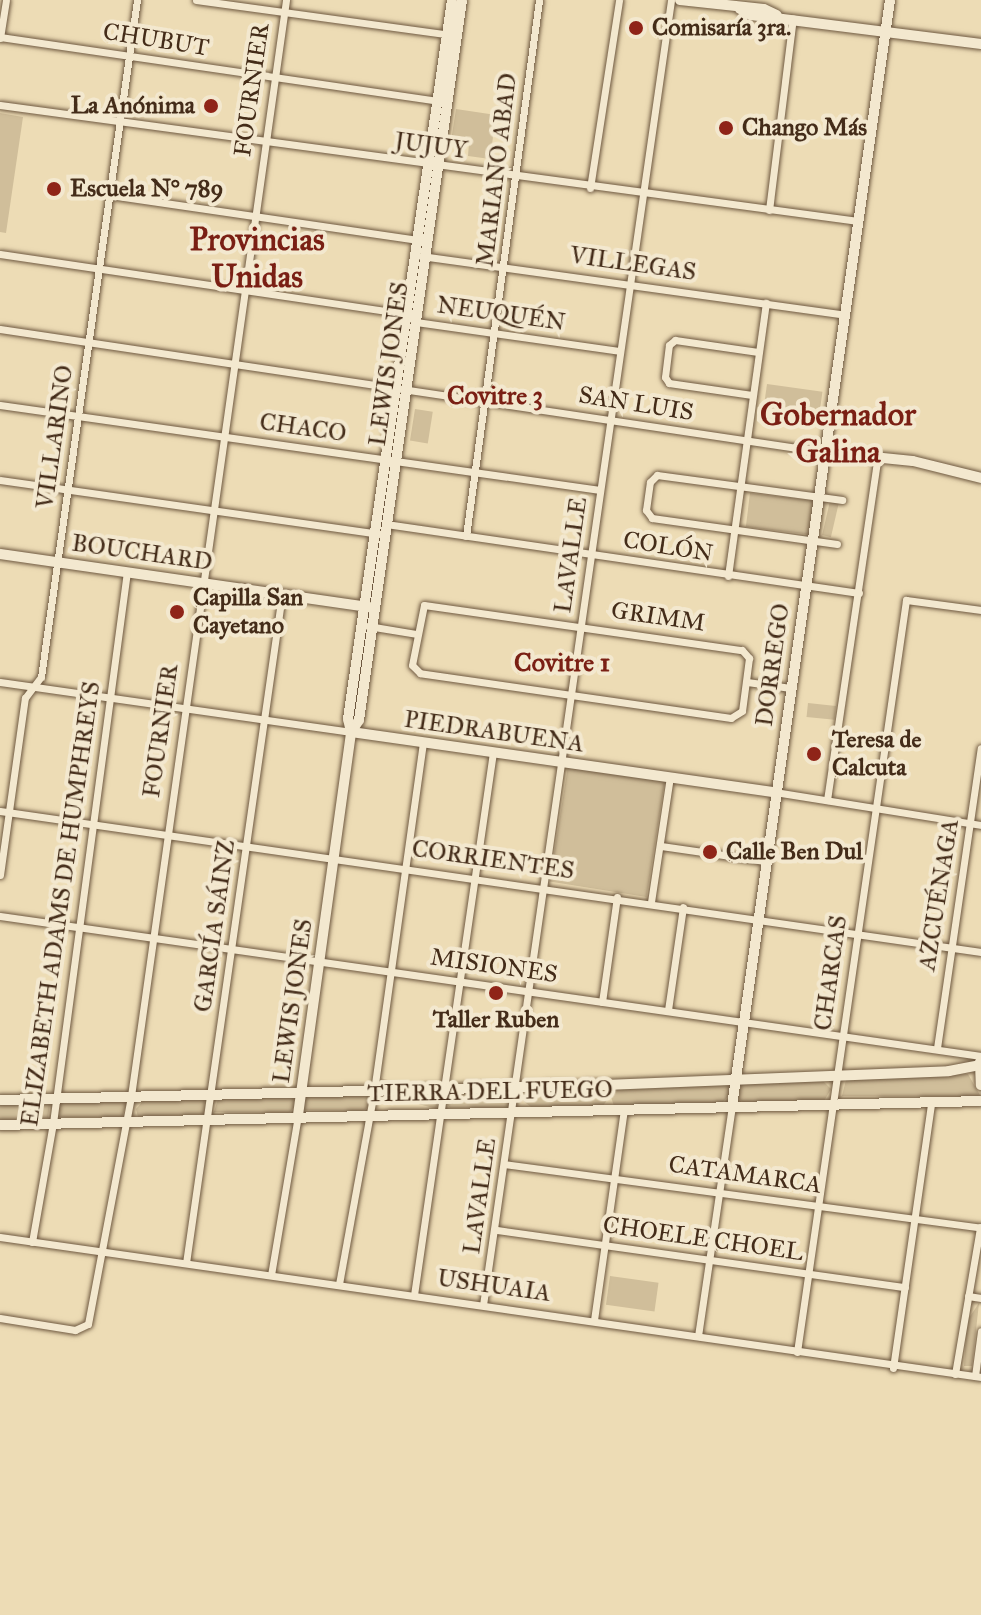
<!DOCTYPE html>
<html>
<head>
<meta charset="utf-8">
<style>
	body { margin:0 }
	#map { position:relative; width:981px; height:1615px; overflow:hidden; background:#eddcb5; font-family:"IM FELL Great Primer",serif }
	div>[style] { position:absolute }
	.green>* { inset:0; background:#d0be9a; transform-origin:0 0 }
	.roads { filter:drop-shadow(0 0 2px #6e5840) drop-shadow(0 0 2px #6e5840) }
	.street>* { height:7px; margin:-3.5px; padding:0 3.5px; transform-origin:3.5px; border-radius:3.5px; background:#f3e8cf }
	.secondary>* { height:10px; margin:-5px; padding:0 5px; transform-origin:5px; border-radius:5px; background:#f3e8cf }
	.dots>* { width:22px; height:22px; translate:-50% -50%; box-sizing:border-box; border:4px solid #f3e8cf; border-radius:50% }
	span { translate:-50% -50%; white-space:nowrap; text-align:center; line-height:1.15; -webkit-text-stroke:8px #f3e8cf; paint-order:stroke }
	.poi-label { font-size:24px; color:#442c19; font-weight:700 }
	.left { translate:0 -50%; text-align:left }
	.right { translate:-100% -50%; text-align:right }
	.street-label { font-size:24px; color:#442c19 }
	.neighbourhood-label { font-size:26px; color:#7a1f14; font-weight:700 }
	.district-label { font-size:32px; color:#7a1f14; font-weight:700 }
</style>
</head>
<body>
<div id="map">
	<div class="green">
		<i style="clip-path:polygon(456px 109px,496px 115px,490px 159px,468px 156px,469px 143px,451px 141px)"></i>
		<i style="clip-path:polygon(0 113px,23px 117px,6px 233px,0 232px)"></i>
		<i style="left:767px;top:384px;width:56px;height:35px;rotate:8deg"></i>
		<i style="left:415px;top:409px;width:18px;height:32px;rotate:9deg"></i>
		<i style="left:750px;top:493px;width:64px;height:34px;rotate:7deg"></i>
		<i style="left:830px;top:501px;width:9px;height:35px;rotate:13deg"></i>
		<i style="left:808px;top:703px;width:28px;height:14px;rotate:6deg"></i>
		<i style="left:568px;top:766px;width:98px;height:117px;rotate:9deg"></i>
		<i style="clip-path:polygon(968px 1074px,981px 1097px,842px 1096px,846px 1080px)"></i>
		<i style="clip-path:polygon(823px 1081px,831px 1089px,824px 1101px,744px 1103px,737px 1097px,742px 1084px)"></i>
		<i style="clip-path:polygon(727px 1085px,733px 1091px,722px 1103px,614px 1106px,610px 1094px,614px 1088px)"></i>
		<i style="clip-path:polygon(602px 1089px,607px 1100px,603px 1106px,531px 1107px,522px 1100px,524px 1092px)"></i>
		<i style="clip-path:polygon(511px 1091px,511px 1106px,506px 1108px,450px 1108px,446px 1103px,451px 1092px)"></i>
		<i style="left:440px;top:1093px;width:16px;height:61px;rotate:104deg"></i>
		<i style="clip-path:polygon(370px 1095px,371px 1104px,363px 1111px,304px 1110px,305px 1097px)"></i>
		<i style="clip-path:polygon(293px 1097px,295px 1106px,289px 1113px,214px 1112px,218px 1099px)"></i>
		<i style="clip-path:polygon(128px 1100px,122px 1117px,57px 1117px,60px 1102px)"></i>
		<i style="clip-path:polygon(144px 1100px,204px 1099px,206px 1114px,138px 1117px,136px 1109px)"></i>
		<i style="clip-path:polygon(50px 1103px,48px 1118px,0 1121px,0 1104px)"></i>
		<i style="left:610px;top:1276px;width:49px;height:29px;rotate:8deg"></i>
		<i style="clip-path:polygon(979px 1303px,972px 1366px,964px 1366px,967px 1321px)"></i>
	</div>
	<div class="roads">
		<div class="street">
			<i style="left:196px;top:0;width:257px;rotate:7.8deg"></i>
			<i style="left:0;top:37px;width:446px;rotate:8.3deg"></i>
			<i style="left:0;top:38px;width:38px;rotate:-81deg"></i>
			<i style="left:0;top:105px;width:866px;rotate:7.7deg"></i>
			<i style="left:590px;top:188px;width:190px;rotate:-81.2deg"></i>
			<i style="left:110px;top:195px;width:313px;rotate:8.3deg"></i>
			<i style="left:769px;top:210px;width:193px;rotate:-82.9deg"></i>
			<i style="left:0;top:254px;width:410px;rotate:8.4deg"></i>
			<i style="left:406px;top:314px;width:13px;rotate:39deg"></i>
			<i style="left:416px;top:322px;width:205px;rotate:8.1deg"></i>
			<i style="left:421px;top:256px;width:428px;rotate:7.9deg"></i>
			<i style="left:0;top:329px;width:833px;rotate:8.49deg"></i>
			<i style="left:752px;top:395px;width:84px;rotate:-171.8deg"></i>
			<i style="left:669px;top:383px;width:7px;rotate:-124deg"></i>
			<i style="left:665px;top:377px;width:32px;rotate:-83deg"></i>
			<i style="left:669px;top:345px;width:8px;rotate:-40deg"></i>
			<i style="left:675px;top:340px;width:84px;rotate:8.2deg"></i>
			<i style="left:0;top:405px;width:606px;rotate:8.06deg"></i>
			<i style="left:0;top:480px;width:389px;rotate:8.1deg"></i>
			<i style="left:386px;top:524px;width:478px;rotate:8.3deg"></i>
			<i style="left:466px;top:536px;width:541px;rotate:-82.24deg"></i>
			<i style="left:837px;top:544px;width:187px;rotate:-172deg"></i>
			<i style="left:652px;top:518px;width:10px;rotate:-127deg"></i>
			<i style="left:646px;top:510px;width:28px;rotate:-82deg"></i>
			<i style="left:650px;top:482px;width:10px;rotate:-45deg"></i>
			<i style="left:657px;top:475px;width:187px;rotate:7.7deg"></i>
			<i style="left:728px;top:576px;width:276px;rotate:-82.1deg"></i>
			<i style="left:424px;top:605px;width:321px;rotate:8.1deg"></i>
			<i style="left:742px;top:650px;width:11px;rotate:49deg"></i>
			<i style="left:749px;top:658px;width:53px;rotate:97.5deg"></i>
			<i style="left:742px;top:711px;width:13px;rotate:148deg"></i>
			<i style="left:731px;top:718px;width:314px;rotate:-171.8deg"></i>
			<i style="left:420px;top:673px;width:11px;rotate:-135deg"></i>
			<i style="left:412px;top:665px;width:61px;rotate:-78.7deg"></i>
			<i style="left:368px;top:626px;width:50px;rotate:9.3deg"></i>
			<i style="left:0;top:682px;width:355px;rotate:8.1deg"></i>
			<i style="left:747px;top:682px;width:44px;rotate:7.8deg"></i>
			<i style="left:775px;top:792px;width:209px;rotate:9.1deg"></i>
			<i style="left:827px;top:800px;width:344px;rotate:-81.6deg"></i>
			<i style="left:0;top:811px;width:991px;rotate:8.18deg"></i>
			<i style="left:661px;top:846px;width:105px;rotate:8.2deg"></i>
			<i style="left:0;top:875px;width:179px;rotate:-82deg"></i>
			<i style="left:25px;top:698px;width:26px;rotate:-53deg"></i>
			<i style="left:41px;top:677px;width:684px;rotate:-81.93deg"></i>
			<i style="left:651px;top:902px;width:126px;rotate:-81.4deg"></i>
			<i style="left:0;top:916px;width:991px;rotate:8.12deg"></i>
			<i style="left:602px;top:1002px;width:106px;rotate:-81.9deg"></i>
			<i style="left:668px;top:1010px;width:104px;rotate:-81.7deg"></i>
			<i style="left:937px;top:1048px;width:303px;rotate:-81.7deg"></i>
			<i style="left:504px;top:1164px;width:481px;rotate:7.6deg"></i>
			<i style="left:497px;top:1230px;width:412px;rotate:8deg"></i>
			<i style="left:0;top:1237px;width:991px;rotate:8.12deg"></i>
			<i style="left:32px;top:1242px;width:121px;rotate:-80deg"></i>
			<i style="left:53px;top:1123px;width:557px;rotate:-82.36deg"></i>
			<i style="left:186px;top:1263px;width:676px;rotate:-81.83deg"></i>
			<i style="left:271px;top:1275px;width:162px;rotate:-80.4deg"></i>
			<i style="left:339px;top:1284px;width:196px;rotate:-79.7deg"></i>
			<i style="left:374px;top:1091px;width:353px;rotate:-82deg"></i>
			<i style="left:414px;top:1295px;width:549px;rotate:-81.72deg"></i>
			<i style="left:968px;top:1296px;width:13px;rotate:9deg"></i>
			<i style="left:483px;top:1305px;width:1318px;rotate:-81.8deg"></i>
			<i style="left:0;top:1318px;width:76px;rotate:9.1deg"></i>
			<i style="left:75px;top:1330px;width:14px;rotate:-25deg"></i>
			<i style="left:88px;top:1324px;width:232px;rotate:-79.3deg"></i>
			<i style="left:131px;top:1096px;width:1107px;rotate:-81.95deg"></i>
			<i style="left:594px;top:1320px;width:213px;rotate:-81.9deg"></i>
			<i style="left:698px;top:1336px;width:232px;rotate:-81.6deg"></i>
			<i style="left:797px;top:1352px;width:760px;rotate:-81.75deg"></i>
			<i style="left:906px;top:600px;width:76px;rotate:7.6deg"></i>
			<i style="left:893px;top:1368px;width:268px;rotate:-81.8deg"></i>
			<i style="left:955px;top:1374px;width:149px;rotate:-80.3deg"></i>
			<i style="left:975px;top:1376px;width:45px;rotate:-82.4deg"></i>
		</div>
		<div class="secondary">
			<i style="left:680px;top:0;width:84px;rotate:6.1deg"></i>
			<i style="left:764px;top:9px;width:14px;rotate:25deg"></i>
			<i style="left:740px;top:9px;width:13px;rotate:29deg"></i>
			<i style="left:751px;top:15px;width:232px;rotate:7.2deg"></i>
			<i style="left:824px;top:452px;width:89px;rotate:5.8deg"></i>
			<i style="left:913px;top:461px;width:70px;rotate:14deg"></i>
			<i style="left:0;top:554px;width:374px;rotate:8.2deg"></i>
			<i style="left:351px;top:732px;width:14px;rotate:-56deg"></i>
			<i style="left:359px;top:720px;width:727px;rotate:-81.86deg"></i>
			<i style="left:351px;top:732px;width:428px;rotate:8.1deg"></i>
			<i style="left:980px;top:1062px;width:23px;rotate:88deg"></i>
			<i style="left:0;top:1100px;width:605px;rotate:-1.42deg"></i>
			<i style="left:605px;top:1085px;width:344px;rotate:-2.3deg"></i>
			<i style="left:949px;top:1071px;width:31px;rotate:-11deg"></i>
			<i style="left:732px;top:1106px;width:1117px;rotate:-81.87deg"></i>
			<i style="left:298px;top:1115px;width:387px;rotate:-82.1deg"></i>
			<i style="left:351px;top:732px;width:13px;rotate:-103deg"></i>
			<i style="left:348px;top:719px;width:726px;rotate:-81.77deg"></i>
			<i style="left:0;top:1125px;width:981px;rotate:-1.4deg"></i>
		</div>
	</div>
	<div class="dots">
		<i style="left:636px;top:28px;background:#8f2418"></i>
		<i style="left:211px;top:106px;background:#8f2418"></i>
		<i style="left:726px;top:128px;background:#8f2418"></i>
		<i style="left:54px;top:189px;background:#8f2418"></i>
		<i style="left:177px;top:612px;background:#8f2418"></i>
		<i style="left:814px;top:754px;background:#8f2418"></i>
		<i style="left:710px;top:852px;background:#8f2418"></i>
		<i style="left:496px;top:993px;background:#8f2418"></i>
	</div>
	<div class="poi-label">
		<span class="left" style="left:652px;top:28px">Comisaría 3ra.</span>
		<span class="right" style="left:195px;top:106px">La Anónima</span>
		<span class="left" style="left:742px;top:128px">Chango Más</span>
		<span class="left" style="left:70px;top:189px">Escuela N° 789</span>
		<span class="left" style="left:193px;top:612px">Capilla San<br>Cayetano</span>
		<span class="left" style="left:832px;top:754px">Teresa de<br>Calcuta</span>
		<span class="left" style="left:726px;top:852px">Calle Ben Dul</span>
		<span style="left:496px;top:1020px">Taller Ruben</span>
	</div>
	<div class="street-label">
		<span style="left:156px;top:40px;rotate:9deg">CHUBUT</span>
		<span style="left:252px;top:90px;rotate:-82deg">FOURNIER</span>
		<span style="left:431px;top:146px;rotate:8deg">JUJUY</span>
		<span style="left:497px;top:170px;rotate:-83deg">MARIANO ABAD</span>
		<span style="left:633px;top:264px;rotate:8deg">VILLEGAS</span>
		<span style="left:501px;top:314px;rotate:8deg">NEUQUÉN</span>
		<span style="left:389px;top:364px;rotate:-82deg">LEWIS JONES</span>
		<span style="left:636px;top:404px;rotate:9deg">SAN LUIS</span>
		<span style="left:303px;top:428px;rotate:8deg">CHACO</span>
		<span style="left:55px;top:437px;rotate:-82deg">VILLARINO</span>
		<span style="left:668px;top:547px;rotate:9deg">COLÓN</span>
		<span style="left:142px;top:553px;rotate:8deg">BOUCHARD</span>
		<span style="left:571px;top:555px;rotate:-82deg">LAVALLE</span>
		<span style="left:658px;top:617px;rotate:8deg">GRIMM</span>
		<span style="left:773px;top:665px;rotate:-82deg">DORREGO</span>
		<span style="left:161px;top:731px;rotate:-82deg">FOURNIER</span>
		<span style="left:494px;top:732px;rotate:8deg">PIEDRABUENA</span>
		<span style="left:493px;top:860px;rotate:8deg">CORRIENTES</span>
		<span style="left:939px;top:895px;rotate:-81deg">AZCUÉNAGA</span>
		<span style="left:61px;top:904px;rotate:-82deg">ELIZABETH ADAMS DE HUMPHREYS</span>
		<span style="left:215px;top:926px;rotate:-82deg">GARCÍA SÁINZ</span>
		<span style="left:494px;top:966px;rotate:8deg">MISIONES</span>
		<span style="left:831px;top:973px;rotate:-82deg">CHARCAS</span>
		<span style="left:293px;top:1001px;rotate:-82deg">LEWIS JONES</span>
		<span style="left:490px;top:1092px;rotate:-1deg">TIERRA DEL FUEGO</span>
		<span style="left:745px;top:1175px;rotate:8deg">CATAMARCA</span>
		<span style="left:480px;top:1196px;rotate:-82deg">LAVALLE</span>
		<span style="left:703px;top:1239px;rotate:8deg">CHOELE CHOEL</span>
		<span style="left:494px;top:1286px;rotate:8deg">USHUAIA</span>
	</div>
	<div class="neighbourhood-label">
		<span style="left:495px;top:396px">Covitre 3</span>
		<span style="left:562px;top:663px">Covitre 1</span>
	</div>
	<div class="district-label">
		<span style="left:257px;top:259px">Provincias<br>Unidas</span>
		<span style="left:838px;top:434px">Gobernador<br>Galina</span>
	</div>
</div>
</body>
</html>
